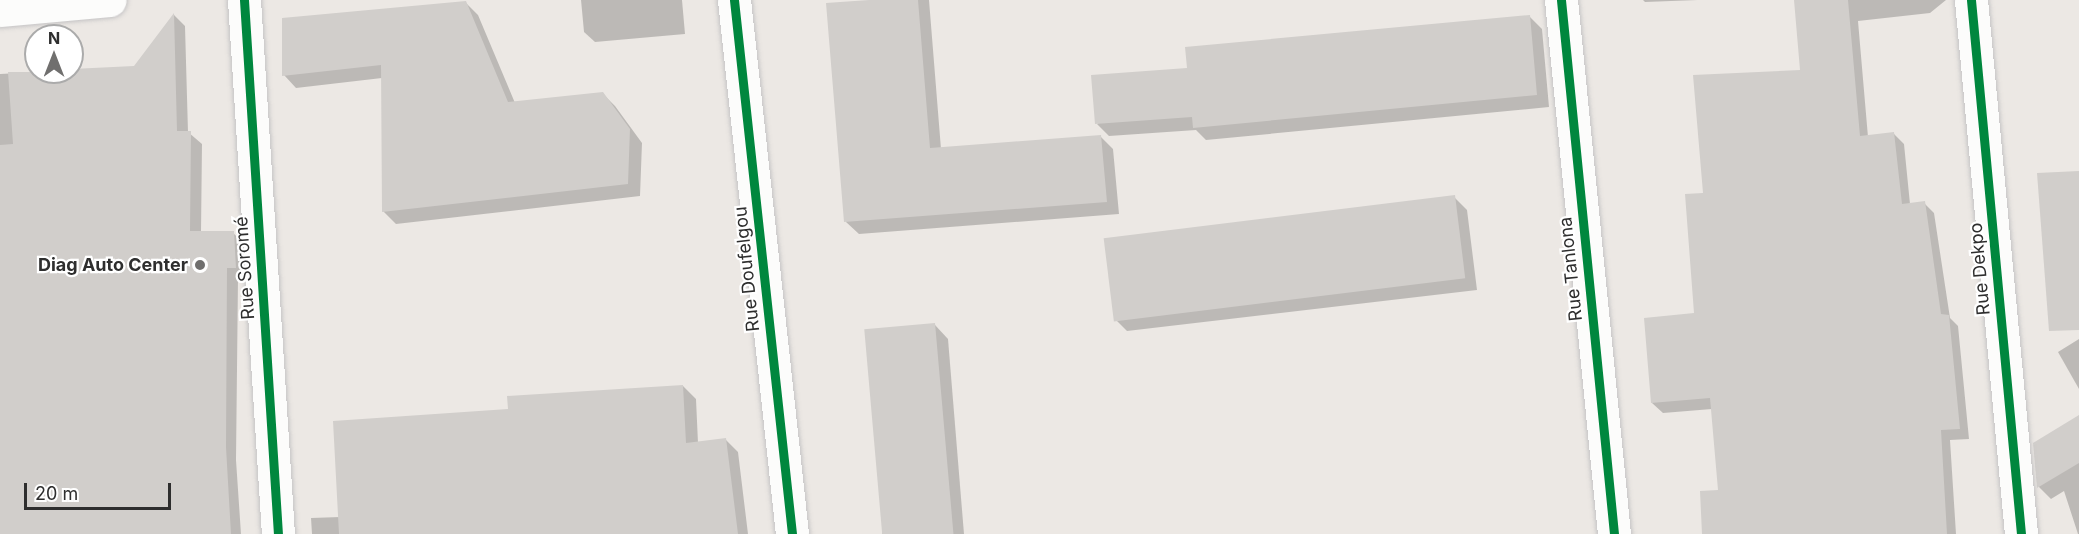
<!DOCTYPE html>
<html>
<head>
<meta charset="utf-8">
<style>
	body { margin:0 }
	#map { position:relative; width:2079px; height:534px; overflow:hidden; background:#ece8e4; font-family:Inter,sans-serif }
	div>[style] { position:absolute }
	.shadow>* { inset:0; background:#0003 }
	.building>* { inset:0; background:#d1cecb; transform-origin:0 0 }
	.roads { filter:drop-shadow(0 0 2px #c5c4c5) drop-shadow(0 0 2px #c5c4c5) }
	.minor>* { height:33px; margin:-16.5px; padding:0 16.5px; transform-origin:16.5px; border-radius:16.5px; background:#fcfcfb }
	.cycleway>* { height:9px; margin:-4.5px; padding:0 4.5px; transform-origin:4.5px; border-radius:4.5px; background:#00873e }
	.dots>* { width:16px; height:16px; translate:-50% -50%; box-sizing:border-box; border:3px solid #fff; border-radius:50% }
	span { translate:-50% -50%; white-space:nowrap; text-align:center; line-height:1.15; -webkit-text-stroke:4.5px #fff; paint-order:stroke }
	.poi-label { font-size:18px; color:#2e2e2e; font-weight:700 }
	.right { translate:-100% -50%; text-align:right }
	.street-label { font-size:18px; color:#2e2e2e }
	.north { position:absolute; left:24px; top:24px; width:60px; height:60px; box-sizing:border-box; background:#fff; border:2px solid #ababab; border-radius:50%; rotate:0deg; font-size:16px; font-weight:700; line-height:24px; text-align:center; color:#2e2e2e }
	.north::after { content:''; display:block; margin:auto; width:21px; height:27px; background:#706f6e; clip-path:polygon(50% 0,100% 100%,50% 72%,0 100%) }
	.scale { position:absolute; left:24px; top:483px; width:147px; height:27px; box-sizing:border-box; border:3px solid #2e2e2e; border-top:0; padding-left:8px; font-size:18px; line-height:21px; white-space:nowrap; color:#2e2e2e; -webkit-text-stroke:4px #fff; paint-order:stroke }
</style>
</head>
<body>
<div id="map">
	<div class="shadow">
		<i style="clip-path:polygon(581px 0,682px 0,685px 34px,595px 42px,584px 32px)"></i>
		<i style="clip-path:polygon(872px 0,929px 0,941px 149px,1100px 136px,1113px 149px,1119px 214px,859px 234px,846px 222px)"></i>
		<i style="clip-path:polygon(1643px 0,1698px 0,1645px 2px)"></i>
		<i style="clip-path:polygon(1795px 0,1946px 0,1930px 13px,1858px 21px,1868px 137px,1894px 134px,1904px 144px,1910px 204px,1924px 203px,1934px 213px,1950px 318px,1958px 326px,1969px 439px,1950px 440px,1956px 534px,1704px 534px,1719px 491px,1712px 409px,1663px 413px,1652px 403px,1695px 315px,1705px 195px,1801px 71px)"></i>
		<i style="clip-path:polygon(466px 3px,478px 15px,515px 103px,602px 93px,615px 106px,642px 143px,640px 196px,396px 224px,383px 211px,382px 78px,296px 88px,284px 75px)"></i>
		<i style="clip-path:polygon(174px 15px,185px 26px,188px 132px,202px 144px,201px 233px,233px 233px,245px 244px,246px 279px,238px 279px,236px 460px,241px 534px,0 534px,0 74px,135px 67px)"></i>
		<i style="clip-path:polygon(1529px 16px,1542px 29px,1549px 107px,1206px 140px,1196px 130px,1109px 136px,1097px 124px,1189px 70px)"></i>
		<i style="clip-path:polygon(1454px 197px,1467px 210px,1477px 290px,1127px 331px,1115px 319px)"></i>
		<i style="clip-path:polygon(935px 325px,948px 339px,964px 534px,882px 534px)"></i>
		<i style="clip-path:polygon(2079px 339px,2079px 389px,2058px 352px)"></i>
		<i style="clip-path:polygon(683px 386px,696px 399px,698px 443px,725px 439px,738px 452px,748px 534px,312px 534px,311px 518px,340px 517px,509px 411px)"></i>
		<i style="clip-path:polygon(2079px 417px,2079px 534px,2078px 534px,2064px 491px,2051px 499px,2039px 487px,2034px 444px)"></i>
	</div>
	<div class="building">
		<i style="clip-path:polygon(869px 0,918px 0,930px 148px,1101px 135px,1107px 202px,844px 222px,826px 3px)"></i>
		<i style="clip-path:polygon(1794px 0,1848px 0,1860px 136px,1894px 132px,1902px 204px,1925px 201px,1941px 314px,1949px 315px,1960px 429px,1941px 430px,1947px 534px,1702px 534px,1700px 491px,1718px 490px,1710px 398px,1651px 403px,1644px 318px,1694px 313px,1685px 194px,1703px 193px,1693px 75px,1800px 70px)"></i>
		<i style="clip-path:polygon(466px 1px,508px 102px,603px 92px,630px 129px,628px 184px,382px 212px,381px 65px,282px 76px,282px 18px)"></i>
		<i style="clip-path:polygon(174px 13px,177px 131px,191px 131px,190px 231px,234px 231px,236px 268px,227px 268px,226px 447px,231px 534px,0 534px,0 145px,13px 144px,8px 72px,72px 72px,72px 69px,134px 66px)"></i>
		<i style="clip-path:polygon(1530px 15px,1537px 95px,1193px 128px,1192px 117px,1095px 124px,1091px 75px,1187px 68px,1185px 47px)"></i>
		<i style="clip-path:polygon(2079px 171px,2079px 330px,2049px 331px,2037px 173px)"></i>
		<i style="left:1455px;top:195px;width:84px;height:354px;rotate:83deg"></i>
		<i style="left:935px;top:323px;width:212px;height:71px;rotate:85deg"></i>
		<i style="clip-path:polygon(683px 385px,686px 443px,726px 438px,738px 534px,339px 534px,333px 421px,508px 409px,507px 396px)"></i>
		<i style="clip-path:polygon(2079px 415px,2079px 463px,2037px 488px,2033px 443px)"></i>
	</div>
	<div class="roads">
		<div class="minor">
			<i style="left:244px;top:0;width:535px;rotate:86.36deg"></i>
			<i style="left:734px;top:0;width:537px;rotate:83.8deg"></i>
			<i style="left:1561px;top:0;width:537px;rotate:84.33deg"></i>
			<i style="left:1971px;top:0;width:536px;rotate:84.65deg"></i>
			<i style="left:0;top:10px;width:110px;rotate:-5.2deg"></i>
		</div>
	</div>
	<div class="cycleway">
		<i style="left:244px;top:0;width:535px;rotate:86.36deg"></i>
		<i style="left:734px;top:0;width:537px;rotate:83.8deg"></i>
		<i style="left:1561px;top:0;width:537px;rotate:84.33deg"></i>
		<i style="left:1971px;top:0;width:536px;rotate:84.65deg"></i>
	</div>
	<div class="dots">
		<i style="left:200px;top:265px;background:#706f6e"></i>
	</div>
	<div class="poi-label">
		<span class="right" style="left:188px;top:265px">Diag Auto Center</span>
	</div>
	<div class="street-label">
		<span style="left:245px;top:268px;rotate:-94deg">Rue Soromé</span>
		<span style="left:747px;top:269px;rotate:-96deg">Rue Doufelgou</span>
		<span style="left:1571px;top:269px;rotate:-96deg">Rue Tanlona</span>
		<span style="left:1980px;top:269px;rotate:-95deg">Rue Dekpo</span>
	</div>
	<div class="north">N</div>
	<div class="scale">20 m</div>
</div>
</body>
</html>
